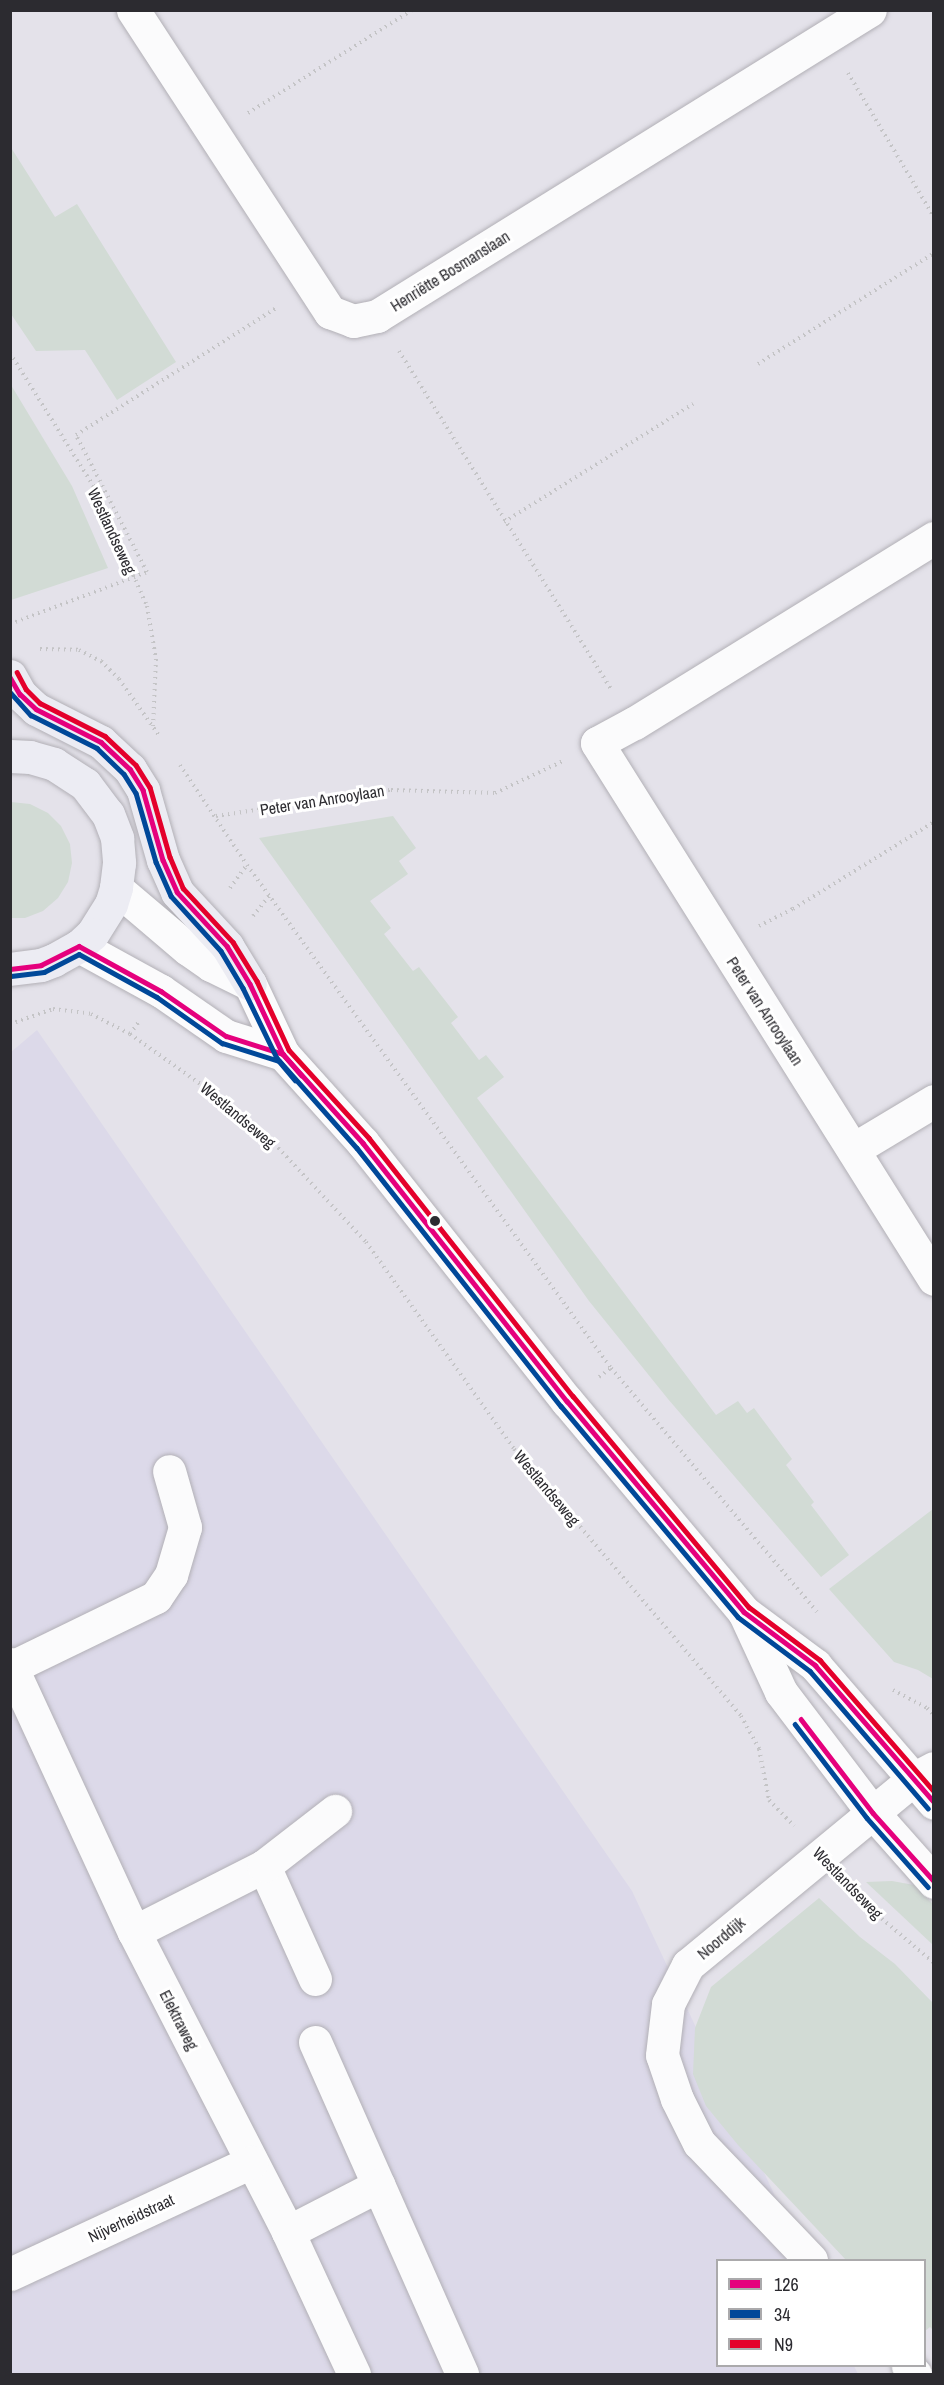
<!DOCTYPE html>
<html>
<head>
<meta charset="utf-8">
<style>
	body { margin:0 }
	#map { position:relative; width:944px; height:2385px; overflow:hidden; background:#e4e2ea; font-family:"Archivo Narrow",sans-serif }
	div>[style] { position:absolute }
	.built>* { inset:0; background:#dcd9e9 }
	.green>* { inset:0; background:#d2dbd5 }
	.path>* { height:4px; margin-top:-2px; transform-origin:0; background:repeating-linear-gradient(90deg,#c4c4c6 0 1.5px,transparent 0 6px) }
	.roads { filter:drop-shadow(0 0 2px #b2b0b6) drop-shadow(0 0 2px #b2b0b6) }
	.minor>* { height:33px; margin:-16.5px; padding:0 16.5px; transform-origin:16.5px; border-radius:16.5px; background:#fbfbfc }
	.major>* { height:33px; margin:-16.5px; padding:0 16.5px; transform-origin:16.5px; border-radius:16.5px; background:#ececf3 }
	.bus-1>* { height:4.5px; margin:-2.25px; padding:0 2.25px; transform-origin:2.25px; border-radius:2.25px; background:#e5007d }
	.bus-2>* { height:4.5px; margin:-2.25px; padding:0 2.25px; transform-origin:2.25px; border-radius:2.25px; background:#004899 }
	.bus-3>* { height:4.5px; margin:-2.25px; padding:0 2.25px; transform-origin:2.25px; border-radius:2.25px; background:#e4002b }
	.dots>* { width:16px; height:16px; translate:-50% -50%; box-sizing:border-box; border:3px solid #fff; border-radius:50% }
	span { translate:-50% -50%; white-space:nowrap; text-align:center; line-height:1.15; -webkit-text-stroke:6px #fff; paint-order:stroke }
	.street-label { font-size:16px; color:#2c2b30 }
	.frame { position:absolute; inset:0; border:12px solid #2c2b30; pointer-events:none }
	.legend { position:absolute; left:716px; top:2259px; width:210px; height:108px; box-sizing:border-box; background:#fff; border:2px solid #abaaac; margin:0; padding:8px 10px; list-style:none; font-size:18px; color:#2c2b30 }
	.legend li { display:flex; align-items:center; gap:12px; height:30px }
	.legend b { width:30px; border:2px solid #abaaac }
</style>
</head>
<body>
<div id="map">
	<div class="built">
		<i style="clip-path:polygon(37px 1030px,632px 1891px,805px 2260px,718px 2260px,718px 2366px,854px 2366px,858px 2374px,11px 2374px,10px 1053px)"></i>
	</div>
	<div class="green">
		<i style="clip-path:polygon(10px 146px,55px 217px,77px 204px,176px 362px,117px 400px,85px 350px,36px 351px,11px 314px)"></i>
		<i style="clip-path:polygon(11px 385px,72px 486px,108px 568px,11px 600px)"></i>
		<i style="clip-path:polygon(11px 802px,30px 804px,48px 813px,61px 826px,70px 844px,72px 863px,68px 882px,58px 898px,43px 911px,25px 918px,11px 918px)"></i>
		<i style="clip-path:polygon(393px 816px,416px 848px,399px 861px,408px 874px,370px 901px,391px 928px,384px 934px,413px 971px,419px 967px,458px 1017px,451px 1023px,479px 1060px,486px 1055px,504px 1077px,477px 1098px,716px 1415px,738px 1401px,747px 1413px,754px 1408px,792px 1459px,786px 1465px,814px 1502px,811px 1505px,849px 1555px,821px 1577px,668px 1399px,589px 1301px,259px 838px)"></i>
		<i style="clip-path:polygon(933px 1509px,933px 1679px,918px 1670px,894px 1662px,829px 1589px)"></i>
		<i style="clip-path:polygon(892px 1881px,914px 1885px,933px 1904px,933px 1945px,866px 1882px)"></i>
		<i style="clip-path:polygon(819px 1898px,860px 1937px,895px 1964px,933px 2003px,933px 2330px,930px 2327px,925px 2331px,924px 2260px,846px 2260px,738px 2145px,706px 2106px,693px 2074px,695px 2028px,711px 1987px)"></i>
	</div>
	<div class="path">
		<i style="left:848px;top:73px;width:168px;rotate:59.2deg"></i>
		<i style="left:248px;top:113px;width:194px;rotate:-32.1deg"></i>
		<i style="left:399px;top:351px;width:400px;rotate:57.9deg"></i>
		<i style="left:10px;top:353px;width:158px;rotate:57.9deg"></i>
		<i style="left:94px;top:487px;width:130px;rotate:66deg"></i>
		<i style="left:147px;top:606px;width:54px;rotate:80.4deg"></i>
		<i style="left:156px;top:659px;width:67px;rotate:92.6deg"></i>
		<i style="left:758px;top:364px;width:208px;rotate:-32.2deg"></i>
		<i style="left:504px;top:522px;width:223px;rotate:-32deg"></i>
		<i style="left:10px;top:624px;width:147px;rotate:-20.8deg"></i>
		<i style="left:147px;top:572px;width:154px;rotate:-117.4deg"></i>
		<i style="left:76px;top:435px;width:239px;rotate:-32.4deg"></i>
		<i style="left:40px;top:649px;width:39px;rotate:1deg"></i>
		<i style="left:79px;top:650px;width:25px;rotate:27deg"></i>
		<i style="left:101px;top:661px;width:25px;rotate:45deg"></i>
		<i style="left:119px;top:679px;width:71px;rotate:54.7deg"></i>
		<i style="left:180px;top:765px;width:120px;rotate:56.2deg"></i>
		<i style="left:247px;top:865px;width:621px;rotate:54.11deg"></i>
		<i style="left:611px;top:1368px;width:319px;rotate:49.8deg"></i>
		<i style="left:216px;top:816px;width:177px;rotate:-8.5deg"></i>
		<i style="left:391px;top:790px;width:104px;rotate:1.7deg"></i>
		<i style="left:495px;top:793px;width:75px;rotate:-25.2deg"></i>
		<i style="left:230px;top:888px;width:29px;rotate:-54deg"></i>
		<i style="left:253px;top:916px;width:27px;rotate:-51deg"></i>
		<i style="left:759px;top:926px;width:38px;rotate:-27deg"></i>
		<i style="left:793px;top:909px;width:166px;rotate:-31.7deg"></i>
		<i style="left:10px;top:1024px;width:46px;rotate:-19.2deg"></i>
		<i style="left:53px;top:1009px;width:38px;rotate:7deg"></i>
		<i style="left:91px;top:1014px;width:44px;rotate:27.1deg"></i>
		<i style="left:130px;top:1034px;width:14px;rotate:-54deg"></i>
		<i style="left:130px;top:1034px;width:131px;rotate:35.4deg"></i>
		<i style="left:237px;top:1110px;width:44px;rotate:41.3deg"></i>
		<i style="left:270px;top:1139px;width:141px;rotate:47deg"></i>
		<i style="left:366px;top:1242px;width:254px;rotate:54.4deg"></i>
		<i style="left:514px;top:1449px;width:350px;rotate:49.6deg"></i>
		<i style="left:741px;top:1716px;width:38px;rotate:61deg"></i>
		<i style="left:759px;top:1749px;width:52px;rotate:78.9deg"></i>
		<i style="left:769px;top:1800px;width:36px;rotate:46deg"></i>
		<i style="left:599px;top:1377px;width:15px;rotate:-37deg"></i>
		<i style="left:893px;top:1690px;width:38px;rotate:28deg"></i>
		<i style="left:927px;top:1708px;width:10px;rotate:45deg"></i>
		<i style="left:848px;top:1885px;width:30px;rotate:48deg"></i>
		<i style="left:868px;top:1907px;width:87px;rotate:40.3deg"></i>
	</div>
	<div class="roads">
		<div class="minor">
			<i style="left:133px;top:10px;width:361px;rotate:56.9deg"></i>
			<i style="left:330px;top:312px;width:25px;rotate:21deg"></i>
			<i style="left:353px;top:321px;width:25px;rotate:-12deg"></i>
			<i style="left:377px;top:316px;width:580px;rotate:-31.83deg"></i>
			<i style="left:934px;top:538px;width:352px;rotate:148.3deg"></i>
			<i style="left:634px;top:723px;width:42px;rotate:151.6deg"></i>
			<i style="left:597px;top:743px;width:633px;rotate:57.84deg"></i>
			<i style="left:116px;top:888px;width:94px;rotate:40.3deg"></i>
			<i style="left:188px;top:949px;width:28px;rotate:35deg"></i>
			<i style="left:211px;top:965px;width:43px;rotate:26deg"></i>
			<i style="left:250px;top:984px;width:77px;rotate:64.8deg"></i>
			<i style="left:283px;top:1054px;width:120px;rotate:48deg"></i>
			<i style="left:363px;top:1143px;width:329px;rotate:51.7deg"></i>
			<i style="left:567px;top:1401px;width:275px;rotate:50deg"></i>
			<i style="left:744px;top:1612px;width:89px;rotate:36.7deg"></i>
			<i style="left:815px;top:1665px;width:182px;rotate:49.2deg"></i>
			<i style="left:79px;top:946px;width:94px;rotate:28.8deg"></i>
			<i style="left:161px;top:991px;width:79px;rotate:34.7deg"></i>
			<i style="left:226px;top:1036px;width:60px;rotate:17.5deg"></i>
			<i style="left:854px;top:1149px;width:93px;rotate:-31deg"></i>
			<i style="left:745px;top:1614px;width:86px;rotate:65.2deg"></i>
			<i style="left:781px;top:1692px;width:152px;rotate:52.8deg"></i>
			<i style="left:873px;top:1813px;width:92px;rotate:48.5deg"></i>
			<i style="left:10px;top:1664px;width:295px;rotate:65.2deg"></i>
			<i style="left:134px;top:1932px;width:337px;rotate:62.8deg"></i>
			<i style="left:288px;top:2232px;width:157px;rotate:65.1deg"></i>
			<i style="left:12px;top:1667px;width:160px;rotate:-25.9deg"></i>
			<i style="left:156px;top:1597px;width:27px;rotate:-56deg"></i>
			<i style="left:171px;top:1575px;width:50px;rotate:-73.7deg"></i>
			<i style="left:185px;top:1527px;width:58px;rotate:-105.9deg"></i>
			<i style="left:264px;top:1866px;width:124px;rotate:65.7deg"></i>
			<i style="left:134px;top:1932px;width:146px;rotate:-26.9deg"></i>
			<i style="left:264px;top:1866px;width:90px;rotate:-37.8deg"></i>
			<i style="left:315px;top:2042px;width:363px;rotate:66.1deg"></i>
			<i style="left:288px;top:2232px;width:102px;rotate:-27.3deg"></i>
			<i style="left:811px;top:2260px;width:162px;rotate:-133.7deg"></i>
			<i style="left:699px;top:2143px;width:49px;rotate:-116.6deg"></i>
			<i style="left:677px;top:2099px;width:46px;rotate:-108.8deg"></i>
			<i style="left:662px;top:2055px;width:51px;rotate:-83.3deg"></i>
			<i style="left:668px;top:2004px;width:44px;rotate:-62.9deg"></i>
			<i style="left:688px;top:1965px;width:294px;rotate:-39.5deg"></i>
			<i style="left:915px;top:1778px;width:21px;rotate:-28deg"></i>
			<i style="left:10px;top:2274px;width:266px;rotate:-24.9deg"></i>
			<i style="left:908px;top:2366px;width:11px;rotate:49deg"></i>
		</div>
		<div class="major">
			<i style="left:10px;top:676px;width:21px;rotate:61deg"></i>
			<i style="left:20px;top:694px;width:22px;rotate:43deg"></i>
			<i style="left:36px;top:709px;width:73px;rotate:26.9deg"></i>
			<i style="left:101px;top:742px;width:40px;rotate:43deg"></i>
			<i style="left:130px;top:769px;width:25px;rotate:58deg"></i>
			<i style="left:143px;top:790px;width:73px;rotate:74.1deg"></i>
			<i style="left:163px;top:860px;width:35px;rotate:66deg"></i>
			<i style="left:177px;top:892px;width:74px;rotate:47.2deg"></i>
			<i style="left:227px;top:946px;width:44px;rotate:58.8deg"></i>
			<i style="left:10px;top:756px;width:20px;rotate:3deg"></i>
			<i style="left:30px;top:757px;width:25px;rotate:16deg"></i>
			<i style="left:54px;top:764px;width:37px;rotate:33deg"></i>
			<i style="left:85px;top:784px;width:38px;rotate:53deg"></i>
			<i style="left:108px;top:814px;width:26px;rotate:69deg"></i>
			<i style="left:117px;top:838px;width:25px;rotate:85deg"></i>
			<i style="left:119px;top:863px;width:25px;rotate:97deg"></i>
			<i style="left:116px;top:888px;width:17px;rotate:107deg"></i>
			<i style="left:111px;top:904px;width:36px;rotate:122deg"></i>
			<i style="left:92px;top:934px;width:18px;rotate:137deg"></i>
			<i style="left:79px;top:946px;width:29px;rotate:151deg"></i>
			<i style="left:54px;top:960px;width:14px;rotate:159deg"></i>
			<i style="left:41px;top:965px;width:31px;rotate:173deg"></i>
		</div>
	</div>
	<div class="bus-1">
		<i style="left:10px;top:677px;width:20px;rotate:60deg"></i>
		<i style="left:20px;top:694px;width:22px;rotate:43deg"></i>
		<i style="left:36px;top:709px;width:73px;rotate:26.9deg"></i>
		<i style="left:101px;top:742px;width:40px;rotate:43deg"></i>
		<i style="left:130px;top:769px;width:25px;rotate:58deg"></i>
		<i style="left:143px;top:790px;width:73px;rotate:74.1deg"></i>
		<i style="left:163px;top:860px;width:35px;rotate:66deg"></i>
		<i style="left:177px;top:892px;width:74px;rotate:47.2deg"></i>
		<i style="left:227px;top:946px;width:44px;rotate:58.8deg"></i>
		<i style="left:250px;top:984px;width:77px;rotate:64.8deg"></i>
		<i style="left:283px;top:1054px;width:120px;rotate:48deg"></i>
		<i style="left:363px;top:1143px;width:329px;rotate:51.7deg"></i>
		<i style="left:567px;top:1401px;width:275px;rotate:50deg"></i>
		<i style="left:744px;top:1612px;width:89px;rotate:36.7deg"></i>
		<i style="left:815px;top:1665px;width:181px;rotate:49deg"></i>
		<i style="left:10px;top:969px;width:31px;rotate:-7deg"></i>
		<i style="left:41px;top:965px;width:42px;rotate:-26.6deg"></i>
		<i style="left:79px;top:946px;width:94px;rotate:28.8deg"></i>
		<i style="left:161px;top:991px;width:79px;rotate:34.7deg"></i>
		<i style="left:226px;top:1036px;width:60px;rotate:17.5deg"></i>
		<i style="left:283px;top:1054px;width:28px;rotate:49deg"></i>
		<i style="left:801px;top:1719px;width:118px;rotate:52.5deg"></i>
		<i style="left:873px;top:1813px;width:91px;rotate:48.1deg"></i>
	</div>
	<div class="bus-2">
		<i style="left:10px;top:692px;width:31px;rotate:48deg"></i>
		<i style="left:31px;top:715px;width:74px;rotate:26.6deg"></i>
		<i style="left:97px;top:748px;width:37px;rotate:44deg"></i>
		<i style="left:124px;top:774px;width:22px;rotate:58deg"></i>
		<i style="left:136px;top:793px;width:72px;rotate:73.8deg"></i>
		<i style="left:156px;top:862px;width:37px;rotate:66deg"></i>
		<i style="left:171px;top:896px;width:74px;rotate:47.7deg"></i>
		<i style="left:221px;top:951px;width:43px;rotate:59.3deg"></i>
		<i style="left:243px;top:988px;width:78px;rotate:64.1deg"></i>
		<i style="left:277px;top:1058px;width:120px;rotate:48.4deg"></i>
		<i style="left:357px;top:1148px;width:329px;rotate:51.7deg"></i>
		<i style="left:561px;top:1406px;width:275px;rotate:50deg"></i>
		<i style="left:738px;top:1617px;width:90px;rotate:36.9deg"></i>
		<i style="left:810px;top:1671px;width:181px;rotate:49.3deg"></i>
		<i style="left:11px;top:976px;width:33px;rotate:-7deg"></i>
		<i style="left:44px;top:972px;width:39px;rotate:-27deg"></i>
		<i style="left:79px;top:954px;width:89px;rotate:28.9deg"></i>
		<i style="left:157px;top:997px;width:80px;rotate:35.3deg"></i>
		<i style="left:222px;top:1043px;width:60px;rotate:17.5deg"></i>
		<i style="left:279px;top:1061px;width:25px;rotate:50deg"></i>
		<i style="left:795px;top:1724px;width:118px;rotate:52.5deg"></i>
		<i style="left:867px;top:1818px;width:92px;rotate:48.5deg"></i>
	</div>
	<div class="bus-3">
		<i style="left:17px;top:672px;width:19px;rotate:62deg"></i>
		<i style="left:26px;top:689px;width:20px;rotate:45deg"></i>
		<i style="left:40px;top:703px;width:73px;rotate:26.9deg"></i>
		<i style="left:105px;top:736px;width:42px;rotate:43.1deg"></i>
		<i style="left:136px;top:765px;width:26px;rotate:58deg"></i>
		<i style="left:150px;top:787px;width:73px;rotate:74.1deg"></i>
		<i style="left:170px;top:857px;width:34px;rotate:67deg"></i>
		<i style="left:183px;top:888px;width:74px;rotate:47.2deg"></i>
		<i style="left:233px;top:942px;width:46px;rotate:58.4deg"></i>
		<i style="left:257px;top:981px;width:76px;rotate:65.1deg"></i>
		<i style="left:289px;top:1050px;width:119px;rotate:47.7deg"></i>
		<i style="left:369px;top:1138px;width:329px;rotate:51.7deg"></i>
		<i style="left:573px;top:1396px;width:275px;rotate:50.2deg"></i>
		<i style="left:749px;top:1607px;width:89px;rotate:36.7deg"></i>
		<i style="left:820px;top:1660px;width:174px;rotate:49deg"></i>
	</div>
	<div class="dots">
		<i style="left:435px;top:1221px;background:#2c2b30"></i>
	</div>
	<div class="street-label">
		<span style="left:450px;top:271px;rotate:-32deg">Henriëtte Bosmanslaan</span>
		<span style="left:112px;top:531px;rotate:65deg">Westlandseweg</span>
		<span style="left:322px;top:800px;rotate:-9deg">Peter van Anrooylaan</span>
		<span style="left:765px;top:1011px;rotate:57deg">Peter van Anrooylaan</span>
		<span style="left:238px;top:1115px;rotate:40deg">Westlandseweg</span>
		<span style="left:547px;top:1488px;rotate:50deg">Westlandseweg</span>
		<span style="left:848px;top:1883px;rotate:46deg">Westlandseweg</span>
		<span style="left:721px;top:1938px;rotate:-40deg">Noorddijk</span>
		<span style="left:179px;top:2020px;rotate:63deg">Elektraweg</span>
		<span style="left:131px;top:2218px;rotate:-25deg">Nijverheidstraat</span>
	</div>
	<div class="frame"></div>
	<ul class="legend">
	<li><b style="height:8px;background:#e5007d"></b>126</li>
	<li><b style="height:8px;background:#004899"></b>34</li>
	<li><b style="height:8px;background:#e4002b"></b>N9</li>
	</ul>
</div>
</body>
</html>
